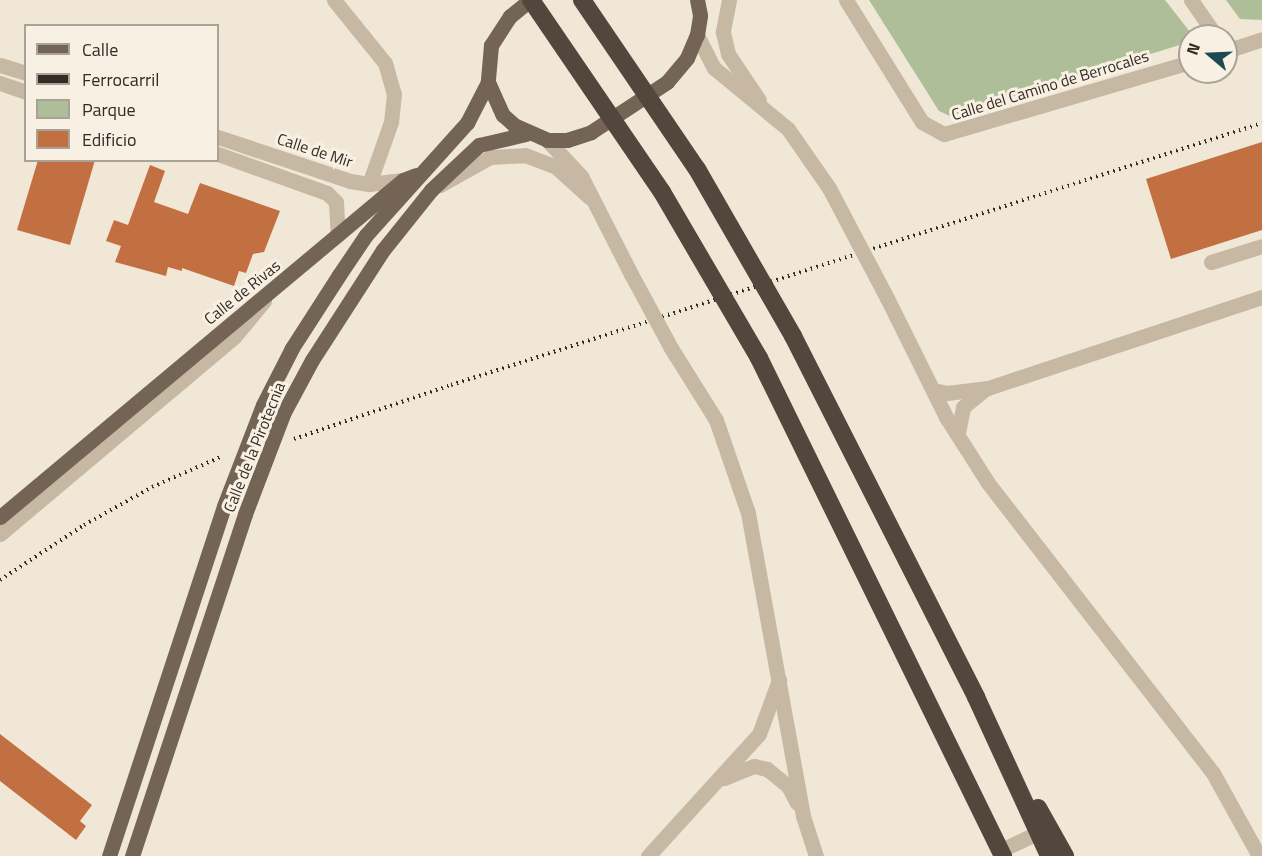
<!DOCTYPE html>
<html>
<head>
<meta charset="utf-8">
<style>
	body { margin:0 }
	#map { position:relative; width:1262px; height:856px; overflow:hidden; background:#f0e7d7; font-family:"Titillium Web",sans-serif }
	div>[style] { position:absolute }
	.green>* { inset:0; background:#adbe98 }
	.building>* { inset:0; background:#c27042 }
	.minor>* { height:15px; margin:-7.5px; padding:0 7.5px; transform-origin:7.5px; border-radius:7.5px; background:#c7b8a4 }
	.major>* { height:15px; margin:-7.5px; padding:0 7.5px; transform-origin:7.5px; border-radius:7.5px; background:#746456 }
	.highway>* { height:18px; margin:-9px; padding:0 9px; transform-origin:9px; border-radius:9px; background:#53463c }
	.rail>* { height:4px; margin-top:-2px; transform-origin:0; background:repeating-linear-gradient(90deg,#332b25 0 1.5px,transparent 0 6px) }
	.minor-bridge>* { height:15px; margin:-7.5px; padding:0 7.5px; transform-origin:7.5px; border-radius:7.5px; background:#c7b8a4 }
	.highway-bridge>* { height:18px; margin:-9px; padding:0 9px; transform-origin:9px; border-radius:9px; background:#53463c }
	span { translate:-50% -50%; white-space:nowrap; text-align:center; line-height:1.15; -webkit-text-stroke:6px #f8f1e3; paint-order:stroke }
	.street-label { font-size:16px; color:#332b25 }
	.legend { position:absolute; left:24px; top:24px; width:195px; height:138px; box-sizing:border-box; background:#f8f1e3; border:2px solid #a9a297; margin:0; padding:8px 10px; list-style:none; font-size:18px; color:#332b25 }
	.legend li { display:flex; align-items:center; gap:12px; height:30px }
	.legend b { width:30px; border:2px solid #a9a297 }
	.north { position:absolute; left:1178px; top:24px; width:60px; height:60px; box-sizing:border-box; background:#f8f1e3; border:2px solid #a9a297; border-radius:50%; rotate:289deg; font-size:16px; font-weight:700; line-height:24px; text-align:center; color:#332b25 }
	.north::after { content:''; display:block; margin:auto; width:21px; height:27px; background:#1c4952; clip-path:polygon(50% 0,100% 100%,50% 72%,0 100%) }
</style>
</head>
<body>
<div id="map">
	<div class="green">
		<i style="clip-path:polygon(869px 0,1165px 0,1190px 32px,1186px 43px,950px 116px,939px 111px)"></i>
		<i style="clip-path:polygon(1226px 0,1262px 0,1262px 20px,1240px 19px)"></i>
	</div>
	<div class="building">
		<i style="clip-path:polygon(1262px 142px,1262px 230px,1171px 259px,1146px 179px)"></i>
		<i style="clip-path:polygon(38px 160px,95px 160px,70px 245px,17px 230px)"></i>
		<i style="clip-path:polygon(150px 165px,165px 171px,154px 202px,188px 214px,200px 183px,280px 211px,264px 252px,253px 254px,246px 273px,239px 271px,234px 286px,182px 268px,182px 271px,168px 267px,166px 276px,115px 262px,121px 246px,106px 241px,114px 220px,128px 225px)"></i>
		<i style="clip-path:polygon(0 734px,92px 805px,80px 821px,86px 826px,76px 840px,0 781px)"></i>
	</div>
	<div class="minor">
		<i style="left:334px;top:0;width:81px;rotate:51deg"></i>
		<i style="left:385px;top:63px;width:32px;rotate:74deg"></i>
		<i style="left:394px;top:94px;width:28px;rotate:96deg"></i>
		<i style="left:391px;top:122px;width:66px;rotate:109.5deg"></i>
		<i style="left:729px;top:0;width:33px;rotate:101deg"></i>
		<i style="left:723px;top:32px;width:23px;rotate:77deg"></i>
		<i style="left:728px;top:54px;width:55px;rotate:56deg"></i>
		<i style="left:846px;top:0;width:144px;rotate:58.1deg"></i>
		<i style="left:922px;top:122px;width:25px;rotate:29deg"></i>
		<i style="left:944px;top:134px;width:256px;rotate:-16.3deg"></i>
		<i style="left:1191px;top:0;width:44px;rotate:55.2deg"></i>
		<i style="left:697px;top:35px;width:37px;rotate:63deg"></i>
		<i style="left:714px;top:68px;width:96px;rotate:39.5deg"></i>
		<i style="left:788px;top:129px;width:72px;rotate:55.2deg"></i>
		<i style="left:1226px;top:51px;width:38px;rotate:-18deg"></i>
		<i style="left:0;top:65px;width:27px;rotate:17deg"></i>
		<i style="left:0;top:83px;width:28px;rotate:19deg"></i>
		<i style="left:218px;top:137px;width:139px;rotate:18.4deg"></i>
		<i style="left:350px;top:181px;width:19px;rotate:9deg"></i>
		<i style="left:369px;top:184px;width:34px;rotate:-7deg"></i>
		<i style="left:547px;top:140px;width:50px;rotate:46.6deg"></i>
		<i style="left:581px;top:176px;width:110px;rotate:63deg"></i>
		<i style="left:218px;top:154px;width:116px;rotate:19.7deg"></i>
		<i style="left:327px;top:193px;width:13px;rotate:45deg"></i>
		<i style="left:336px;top:202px;width:33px;rotate:87deg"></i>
		<i style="left:440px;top:185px;width:57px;rotate:-29.2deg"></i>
		<i style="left:490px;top:157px;width:35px;rotate:-3deg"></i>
		<i style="left:525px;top:155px;width:33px;rotate:21deg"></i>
		<i style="left:556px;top:167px;width:45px;rotate:42.3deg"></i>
		<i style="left:1211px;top:262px;width:53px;rotate:-17.4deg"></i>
		<i style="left:887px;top:298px;width:133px;rotate:63.6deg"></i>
		<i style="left:946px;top:417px;width:78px;rotate:57.5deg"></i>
		<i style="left:988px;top:483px;width:367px;rotate:52.2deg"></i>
		<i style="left:1213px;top:773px;width:95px;rotate:61deg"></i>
		<i style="left:671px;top:348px;width:85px;rotate:58deg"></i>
		<i style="left:716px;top:420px;width:98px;rotate:71deg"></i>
		<i style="left:748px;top:513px;width:308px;rotate:79.7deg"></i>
		<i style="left:803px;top:816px;width:42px;rotate:72deg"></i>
		<i style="left:933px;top:390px;width:14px;rotate:12deg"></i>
		<i style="left:947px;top:393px;width:41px;rotate:-7deg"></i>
		<i style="left:988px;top:388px;width:289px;rotate:-18.4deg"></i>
		<i style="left:958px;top:433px;width:26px;rotate:-79deg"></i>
		<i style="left:963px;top:407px;width:27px;rotate:-39deg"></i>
		<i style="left:0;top:534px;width:306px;rotate:-40.1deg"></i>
		<i style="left:234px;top:337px;width:47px;rotate:-50.2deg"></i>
		<i style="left:724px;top:778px;width:32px;rotate:-22deg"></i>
		<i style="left:754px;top:766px;width:13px;rotate:13deg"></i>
		<i style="left:767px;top:769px;width:27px;rotate:39deg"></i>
		<i style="left:788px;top:786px;width:19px;rotate:62deg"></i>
		<i style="left:1001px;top:850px;width:40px;rotate:-25deg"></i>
		<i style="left:648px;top:856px;width:165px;rotate:-47.7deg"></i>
		<i style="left:759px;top:734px;width:58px;rotate:-69.7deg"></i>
	</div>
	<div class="major">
		<i style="left:530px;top:0;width:26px;rotate:141deg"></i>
		<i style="left:510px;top:16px;width:35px;rotate:123deg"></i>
		<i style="left:491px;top:45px;width:37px;rotate:95deg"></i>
		<i style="left:488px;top:82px;width:36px;rotate:66deg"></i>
		<i style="left:503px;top:115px;width:15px;rotate:42deg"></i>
		<i style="left:514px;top:125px;width:36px;rotate:24deg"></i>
		<i style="left:547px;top:140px;width:20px"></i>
		<i style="left:567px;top:140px;width:25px;rotate:-18deg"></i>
		<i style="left:591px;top:132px;width:91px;rotate:-33.3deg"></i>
		<i style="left:667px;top:82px;width:31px;rotate:-50deg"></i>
		<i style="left:687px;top:58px;width:25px;rotate:-67deg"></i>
		<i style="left:697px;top:35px;width:20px;rotate:-81deg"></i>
		<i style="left:700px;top:15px;width:15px;rotate:-101deg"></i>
		<i style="left:0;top:517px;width:525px;rotate:-39.9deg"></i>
		<i style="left:403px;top:180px;width:14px;rotate:-21deg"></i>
		<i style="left:109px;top:856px;width:368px;rotate:-71.8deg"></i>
		<i style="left:224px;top:506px;width:108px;rotate:-68.9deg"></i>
		<i style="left:263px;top:405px;width:64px;rotate:-63deg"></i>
		<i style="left:292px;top:348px;width:87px;rotate:-57.2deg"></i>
		<i style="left:339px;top:275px;width:48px;rotate:-56deg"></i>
		<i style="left:366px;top:235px;width:151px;rotate:-48deg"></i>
		<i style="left:467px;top:123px;width:46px;rotate:-62.9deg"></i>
		<i style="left:132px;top:856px;width:360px;rotate:-71.7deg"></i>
		<i style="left:245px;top:514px;width:109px;rotate:-69.1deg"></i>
		<i style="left:284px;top:412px;width:59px;rotate:-61.7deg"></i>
		<i style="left:312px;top:360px;width:131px;rotate:-57.2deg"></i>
		<i style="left:383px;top:250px;width:77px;rotate:-51.3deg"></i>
		<i style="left:431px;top:190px;width:66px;rotate:-43.2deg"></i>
		<i style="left:479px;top:145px;width:48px;rotate:-13.2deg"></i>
	</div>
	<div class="highway">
		<i style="left:793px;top:336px;width:405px;rotate:63.1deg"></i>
		<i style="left:976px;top:697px;width:175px;rotate:65.3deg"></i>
		<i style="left:759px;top:358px;width:555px;rotate:63.9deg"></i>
		<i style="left:1038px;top:808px;width:55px;rotate:60.6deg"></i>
	</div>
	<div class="rail">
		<i style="left:294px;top:439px;width:166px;rotate:-19deg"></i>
		<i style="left:451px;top:385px;width:852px;rotate:-17.9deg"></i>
		<i style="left:0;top:580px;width:100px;rotate:-33.2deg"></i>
		<i style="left:84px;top:525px;width:78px;rotate:-29.2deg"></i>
		<i style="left:152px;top:487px;width:77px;rotate:-23.6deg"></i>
	</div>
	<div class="minor-bridge">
		<i style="left:829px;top:188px;width:124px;rotate:62.2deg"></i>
		<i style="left:631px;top:274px;width:84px;rotate:61.6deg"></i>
	</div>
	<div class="highway-bridge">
		<i style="left:531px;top:0;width:232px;rotate:55.7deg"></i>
		<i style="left:662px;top:192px;width:192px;rotate:59.7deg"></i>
		<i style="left:582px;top:0;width:204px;rotate:55.8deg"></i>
		<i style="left:697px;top:169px;width:193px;rotate:60.1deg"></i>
	</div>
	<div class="street-label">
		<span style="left:1050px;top:85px;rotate:-17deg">Calle del Camino de Berrocales</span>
		<span style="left:315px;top:150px;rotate:18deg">Calle de Mir</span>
		<span style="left:242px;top:292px;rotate:-39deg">Calle de Rivas</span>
		<span style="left:254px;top:447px;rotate:-68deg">Calle de la Pirotecnia</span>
	</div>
	<ul class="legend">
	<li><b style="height:8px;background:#746456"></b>Calle</li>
	<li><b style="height:8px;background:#332b25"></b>Ferrocarril</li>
	<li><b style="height:16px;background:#adbe98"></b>Parque</li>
	<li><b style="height:16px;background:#c27042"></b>Edificio</li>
	</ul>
	<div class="north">N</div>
</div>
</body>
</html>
